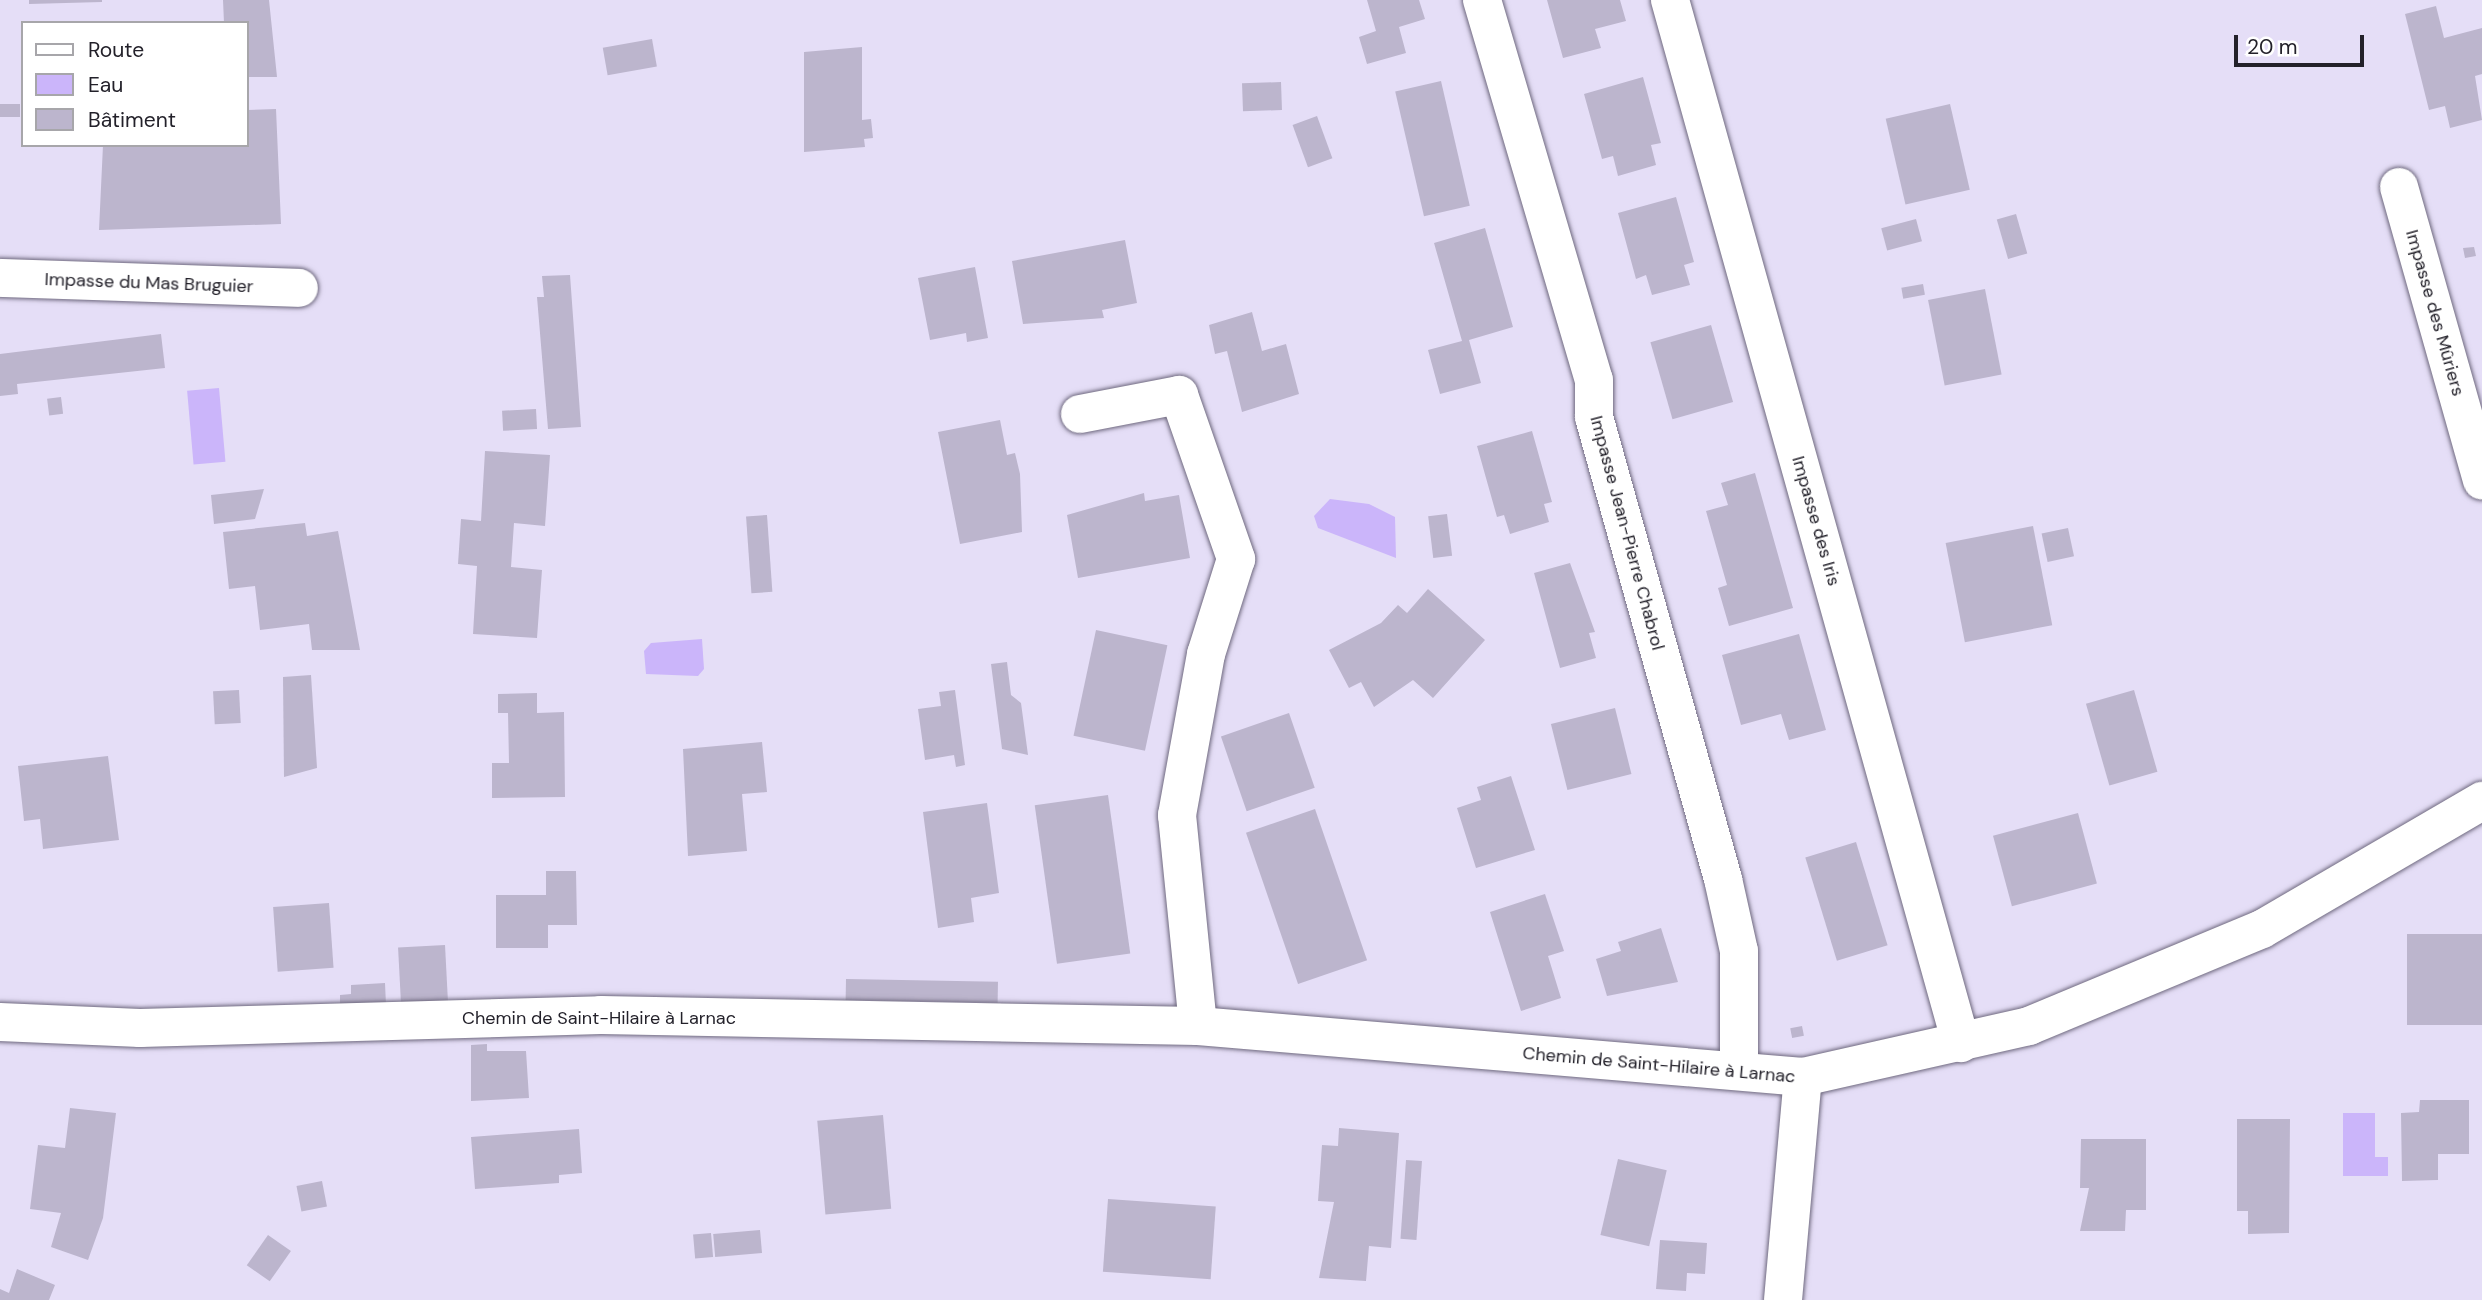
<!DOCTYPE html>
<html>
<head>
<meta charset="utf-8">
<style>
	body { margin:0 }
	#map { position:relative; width:2482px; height:1300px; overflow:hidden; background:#e5def7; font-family:"DM Sans",sans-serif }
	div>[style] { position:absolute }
	.water>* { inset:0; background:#cbb5fa; transform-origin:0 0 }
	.building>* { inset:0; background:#bcb5cd; transform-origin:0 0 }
	.roads { filter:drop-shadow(0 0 2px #6f697f) drop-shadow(0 0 2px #6f697f) }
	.minor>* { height:38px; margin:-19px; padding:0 19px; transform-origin:19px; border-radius:19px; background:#fff }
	span { translate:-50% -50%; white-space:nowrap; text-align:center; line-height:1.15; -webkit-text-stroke:6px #fff; paint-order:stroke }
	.street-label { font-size:18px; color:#23212a }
	.legend { position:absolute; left:21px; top:21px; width:228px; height:126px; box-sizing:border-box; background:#fff; border:2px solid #a7a6aa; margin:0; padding:9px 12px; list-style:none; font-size:21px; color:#23212a }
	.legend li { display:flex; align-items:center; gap:14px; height:35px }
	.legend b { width:35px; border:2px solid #a7a6aa }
	.scale { position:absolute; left:2234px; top:35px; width:130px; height:32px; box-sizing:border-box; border:4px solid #23212a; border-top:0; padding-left:9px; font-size:21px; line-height:24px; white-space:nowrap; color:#23212a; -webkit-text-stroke:5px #fff; paint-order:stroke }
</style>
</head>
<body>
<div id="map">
	<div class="water">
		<i style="left:219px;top:388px;width:74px;height:32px;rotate:85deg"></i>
		<i style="clip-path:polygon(1330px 499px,1369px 504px,1395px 517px,1396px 558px,1318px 528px,1314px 516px)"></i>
		<i style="clip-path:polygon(702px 639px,704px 669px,698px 676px,646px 674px,644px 651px,651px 643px)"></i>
		<i style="clip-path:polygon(2343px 1113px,2375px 1113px,2375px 1157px,2388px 1157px,2388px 1176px,2343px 1176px)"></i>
	</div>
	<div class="building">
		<i style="clip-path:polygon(29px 0,102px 0,102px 2px,29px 4px)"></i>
		<i style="clip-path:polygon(223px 0,269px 0,277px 77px,247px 77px,247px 23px,224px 23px)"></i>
		<i style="clip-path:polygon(1367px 0,1419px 0,1425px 19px,1399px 27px,1406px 53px,1367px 64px,1359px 37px,1376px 31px)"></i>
		<i style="clip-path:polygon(1547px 0,1620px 0,1626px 21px,1595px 29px,1601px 48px,1563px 58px)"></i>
		<i style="clip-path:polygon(2436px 6px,2444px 38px,2482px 28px,2482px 74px,2475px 76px,2482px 120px,2450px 128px,2445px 106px,2429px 110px,2405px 14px)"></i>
		<i style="left:652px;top:39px;width:28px;height:50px;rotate:80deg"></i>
		<i style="clip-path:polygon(862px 47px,862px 120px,871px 119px,873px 138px,864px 139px,865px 147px,804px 152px,804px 52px)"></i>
		<i style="clip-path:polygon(1643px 77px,1661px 143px,1651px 145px,1656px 165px,1618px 176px,1613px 156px,1602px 159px,1584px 94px)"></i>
		<i style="left:1441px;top:81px;width:128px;height:47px;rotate:77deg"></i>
		<i style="left:1281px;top:82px;width:28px;height:39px;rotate:88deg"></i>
		<i style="left:0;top:104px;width:20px;height:13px"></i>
		<i style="left:1950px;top:104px;width:88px;height:66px;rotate:77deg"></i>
		<i style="clip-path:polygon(276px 109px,281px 224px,99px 230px,103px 145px,247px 145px,247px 110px)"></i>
		<i style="left:1317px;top:116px;width:45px;height:26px;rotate:70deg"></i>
		<i style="clip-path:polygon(1676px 197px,1694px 262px,1684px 265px,1690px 285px,1652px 295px,1646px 275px,1636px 279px,1618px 213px)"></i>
		<i style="left:2016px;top:214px;width:41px;height:20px;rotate:74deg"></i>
		<i style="left:1916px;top:219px;width:23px;height:36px;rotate:75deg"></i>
		<i style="clip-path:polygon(1485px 228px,1513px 327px,1469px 340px,1481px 383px,1440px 394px,1428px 350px,1462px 341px,1434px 243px)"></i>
		<i style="clip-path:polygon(1125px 240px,1137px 303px,1102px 310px,1104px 318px,1023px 324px,1012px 261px)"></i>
		<i style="clip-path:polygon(2474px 247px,2476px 256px,2465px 258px,2463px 248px)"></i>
		<i style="clip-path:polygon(975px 267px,988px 338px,967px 342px,966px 333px,930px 340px,918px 278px)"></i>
		<i style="clip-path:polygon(570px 275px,581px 427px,548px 429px,537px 297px,544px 297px,542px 276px)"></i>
		<i style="left:1923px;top:284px;width:11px;height:22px;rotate:80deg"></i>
		<i style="left:1985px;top:289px;width:87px;height:58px;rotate:79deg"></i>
		<i style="clip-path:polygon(1252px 312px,1262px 351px,1286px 344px,1299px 394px,1242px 412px,1227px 351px,1215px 354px,1209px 325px)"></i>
		<i style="left:1711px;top:325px;width:80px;height:63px;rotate:74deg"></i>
		<i style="clip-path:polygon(161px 334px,165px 368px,17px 384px,18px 394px,0 396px,0 354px)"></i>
		<i style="left:61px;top:397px;width:17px;height:14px;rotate:83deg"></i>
		<i style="left:536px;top:409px;width:20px;height:34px;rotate:87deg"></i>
		<i style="clip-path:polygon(1000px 420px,1007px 455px,1015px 453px,1020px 474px,1022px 532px,960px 544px,938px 432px)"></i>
		<i style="clip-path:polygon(1532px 431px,1552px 502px,1544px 504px,1549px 522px,1510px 534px,1504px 515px,1497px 517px,1477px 446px)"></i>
		<i style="clip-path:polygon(485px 451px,550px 455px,545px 526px,514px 523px,511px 567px,542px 570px,537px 638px,473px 634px,477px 566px,458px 564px,461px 519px,481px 521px)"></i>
		<i style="clip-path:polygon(1755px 473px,1793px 608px,1729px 626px,1718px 588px,1727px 585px,1706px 511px,1728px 505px,1721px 483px)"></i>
		<i style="clip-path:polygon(264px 489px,255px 519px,214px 524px,211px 495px)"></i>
		<i style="clip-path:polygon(1144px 493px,1145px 501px,1179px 495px,1190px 558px,1078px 578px,1067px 515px)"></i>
		<i style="left:1447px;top:514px;width:42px;height:19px;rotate:83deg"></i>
		<i style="left:767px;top:515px;width:77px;height:21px;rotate:86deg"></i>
		<i style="clip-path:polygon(305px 523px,307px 536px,338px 531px,360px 650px,312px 650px,309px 624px,260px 630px,255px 586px,229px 589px,223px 532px)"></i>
		<i style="left:2033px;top:526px;width:101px;height:89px;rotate:79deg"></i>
		<i style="left:2068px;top:528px;width:29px;height:27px;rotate:78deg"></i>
		<i style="clip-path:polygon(1570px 563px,1595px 632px,1589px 633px,1596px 658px,1560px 668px,1534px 573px)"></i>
		<i style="clip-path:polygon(1428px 589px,1485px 640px,1433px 698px,1413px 680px,1374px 707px,1361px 682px,1349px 688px,1329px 650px,1381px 623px,1398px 605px,1407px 613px)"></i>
		<i style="left:1096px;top:630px;width:73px;height:108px;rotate:12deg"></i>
		<i style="clip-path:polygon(1799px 634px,1826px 730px,1789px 740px,1781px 714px,1741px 725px,1722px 655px)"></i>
		<i style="clip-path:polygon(1007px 662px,1011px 695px,1021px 703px,1028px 755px,1002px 749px,991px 664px)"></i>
		<i style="clip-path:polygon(311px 675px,317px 768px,284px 777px,283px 677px)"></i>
		<i style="left:239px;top:690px;width:33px;height:26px;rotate:87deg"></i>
		<i style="clip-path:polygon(955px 690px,965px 765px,956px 767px,954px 755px,925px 760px,918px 709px,941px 706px,939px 692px)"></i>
		<i style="left:2134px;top:690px;width:85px;height:50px;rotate:74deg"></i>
		<i style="clip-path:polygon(537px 693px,537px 713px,564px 712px,565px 797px,492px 798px,492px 763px,509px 763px,508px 713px,498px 713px,498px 694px)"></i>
		<i style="left:1615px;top:708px;width:68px;height:66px;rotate:76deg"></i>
		<i style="left:1289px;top:713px;width:79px;height:72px;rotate:71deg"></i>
		<i style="clip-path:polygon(762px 742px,767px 792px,742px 794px,747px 851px,688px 856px,683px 749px)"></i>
		<i style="clip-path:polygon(108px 756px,119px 840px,43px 849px,40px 819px,24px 821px,18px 766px)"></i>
		<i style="clip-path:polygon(1511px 776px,1535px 850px,1476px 868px,1457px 808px,1481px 800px,1477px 787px)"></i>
		<i style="left:1108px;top:795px;width:160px;height:74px;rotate:82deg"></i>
		<i style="clip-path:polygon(987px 803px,999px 893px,971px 898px,974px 922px,938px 928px,923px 812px)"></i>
		<i style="left:1315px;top:809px;width:160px;height:73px;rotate:71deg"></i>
		<i style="left:2078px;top:813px;width:73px;height:88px;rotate:75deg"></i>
		<i style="left:1856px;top:842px;width:108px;height:53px;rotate:73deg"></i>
		<i style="clip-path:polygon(546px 871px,576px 871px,577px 925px,548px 925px,548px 948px,496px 948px,496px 895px,546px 895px)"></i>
		<i style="clip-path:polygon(1545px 894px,1564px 951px,1548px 956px,1561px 998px,1521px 1011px,1490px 912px)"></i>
		<i style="left:329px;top:903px;width:65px;height:56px;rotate:86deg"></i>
		<i style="clip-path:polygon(1661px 928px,1678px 982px,1607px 996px,1596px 959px,1621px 951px,1618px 942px)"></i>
		<i style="left:2407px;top:934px;width:75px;height:91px"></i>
		<i style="left:445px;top:945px;width:62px;height:47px;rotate:87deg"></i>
		<i style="left:846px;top:979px;width:152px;height:21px;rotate:1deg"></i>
		<i style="clip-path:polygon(385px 983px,386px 1005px,340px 1007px,340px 995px,351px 994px,351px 985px)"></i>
		<i style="left:1802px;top:1026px;width:10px;height:12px;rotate:79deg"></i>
		<i style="clip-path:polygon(487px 1044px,487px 1051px,526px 1051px,529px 1098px,471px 1101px,471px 1045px)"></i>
		<i style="clip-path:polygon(2420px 1100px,2469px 1100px,2469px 1154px,2438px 1154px,2438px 1180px,2402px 1181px,2401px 1113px,2419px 1112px)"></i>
		<i style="clip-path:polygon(70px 1108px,116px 1113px,103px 1218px,88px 1260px,51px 1247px,61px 1213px,30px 1209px,38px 1145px,65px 1148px)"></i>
		<i style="left:883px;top:1115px;width:94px;height:66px;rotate:85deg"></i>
		<i style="clip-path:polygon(2237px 1119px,2290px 1119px,2289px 1233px,2248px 1234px,2248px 1211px,2237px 1211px)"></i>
		<i style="clip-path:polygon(1339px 1128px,1399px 1133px,1391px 1248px,1369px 1246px,1366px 1281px,1319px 1278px,1334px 1202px,1318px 1201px,1322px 1145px,1338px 1146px)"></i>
		<i style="clip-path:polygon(579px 1129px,582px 1173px,559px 1175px,559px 1183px,475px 1189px,471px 1137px)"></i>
		<i style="clip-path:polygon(2081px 1139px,2146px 1139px,2146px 1210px,2126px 1210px,2125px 1231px,2080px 1231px,2089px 1188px,2080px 1188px)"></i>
		<i style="left:1618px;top:1159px;width:50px;height:78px;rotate:13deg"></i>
		<i style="left:1406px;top:1160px;width:16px;height:79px;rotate:4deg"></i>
		<i style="left:322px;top:1181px;width:26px;height:26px;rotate:79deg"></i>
		<i style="left:1108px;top:1199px;width:108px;height:73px;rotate:4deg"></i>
		<i style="left:760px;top:1230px;width:23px;height:47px;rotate:85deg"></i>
		<i style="left:711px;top:1233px;width:24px;height:18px;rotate:85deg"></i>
		<i style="left:268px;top:1235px;width:28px;height:37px;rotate:35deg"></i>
		<i style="clip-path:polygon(1660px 1240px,1707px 1243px,1705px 1274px,1687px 1273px,1686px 1291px,1656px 1289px)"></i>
		<i style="clip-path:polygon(17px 1269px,55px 1285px,49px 1300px,0 1300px,0 1289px,9px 1293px)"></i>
	</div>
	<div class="roads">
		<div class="minor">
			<i style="left:1482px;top:0;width:396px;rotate:73.6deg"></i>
			<i style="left:1594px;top:380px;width:37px;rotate:90deg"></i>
			<i style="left:1594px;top:417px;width:480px;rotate:74.4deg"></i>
			<i style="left:1723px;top:879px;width:74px;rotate:77.5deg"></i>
			<i style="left:1739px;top:951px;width:120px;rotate:90deg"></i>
			<i style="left:1670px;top:0;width:1083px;rotate:74.41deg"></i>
			<i style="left:2399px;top:187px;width:305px;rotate:74.2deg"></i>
			<i style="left:0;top:278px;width:299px;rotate:1.9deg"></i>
			<i style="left:1080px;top:414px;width:101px;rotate:-10.9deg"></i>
			<i style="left:1179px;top:395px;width:174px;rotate:70.8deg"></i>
			<i style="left:1236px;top:559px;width:100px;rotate:107.5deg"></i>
			<i style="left:1206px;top:654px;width:164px;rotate:100.2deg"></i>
			<i style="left:1177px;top:815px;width:212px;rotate:84.3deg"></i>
			<i style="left:0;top:1022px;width:140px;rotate:2.5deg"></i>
			<i style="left:140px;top:1028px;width:461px;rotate:-1.6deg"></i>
			<i style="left:601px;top:1015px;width:597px;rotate:1.06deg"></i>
			<i style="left:1198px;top:1026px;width:607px;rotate:4.82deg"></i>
			<i style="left:1803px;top:1077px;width:232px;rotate:-12.7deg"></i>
			<i style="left:2029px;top:1026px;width:252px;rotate:-22.6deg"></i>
			<i style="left:2262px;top:929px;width:255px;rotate:-30.2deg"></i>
			<i style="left:1783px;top:1300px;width:224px;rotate:-84.9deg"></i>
		</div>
	</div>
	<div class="street-label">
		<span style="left:149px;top:283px;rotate:2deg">Impasse du Mas Bruguier</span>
		<span style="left:2435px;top:313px;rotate:74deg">Impasse des Mûriers</span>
		<span style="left:1816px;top:521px;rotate:74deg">Impasse des Iris</span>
		<span style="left:1627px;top:533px;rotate:75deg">Impasse Jean-Pierre Chabrol</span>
		<span style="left:599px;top:1018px">Chemin de Saint-Hilaire à Larnac</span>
		<span style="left:1659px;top:1065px;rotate:5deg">Chemin de Saint-Hilaire à Larnac</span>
	</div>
	<ul class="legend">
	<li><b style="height:9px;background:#fff"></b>Route</li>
	<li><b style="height:19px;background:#cbb5fa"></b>Eau</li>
	<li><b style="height:19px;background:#bcb5cd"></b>Bâtiment</li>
	</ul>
	<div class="scale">20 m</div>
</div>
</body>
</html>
